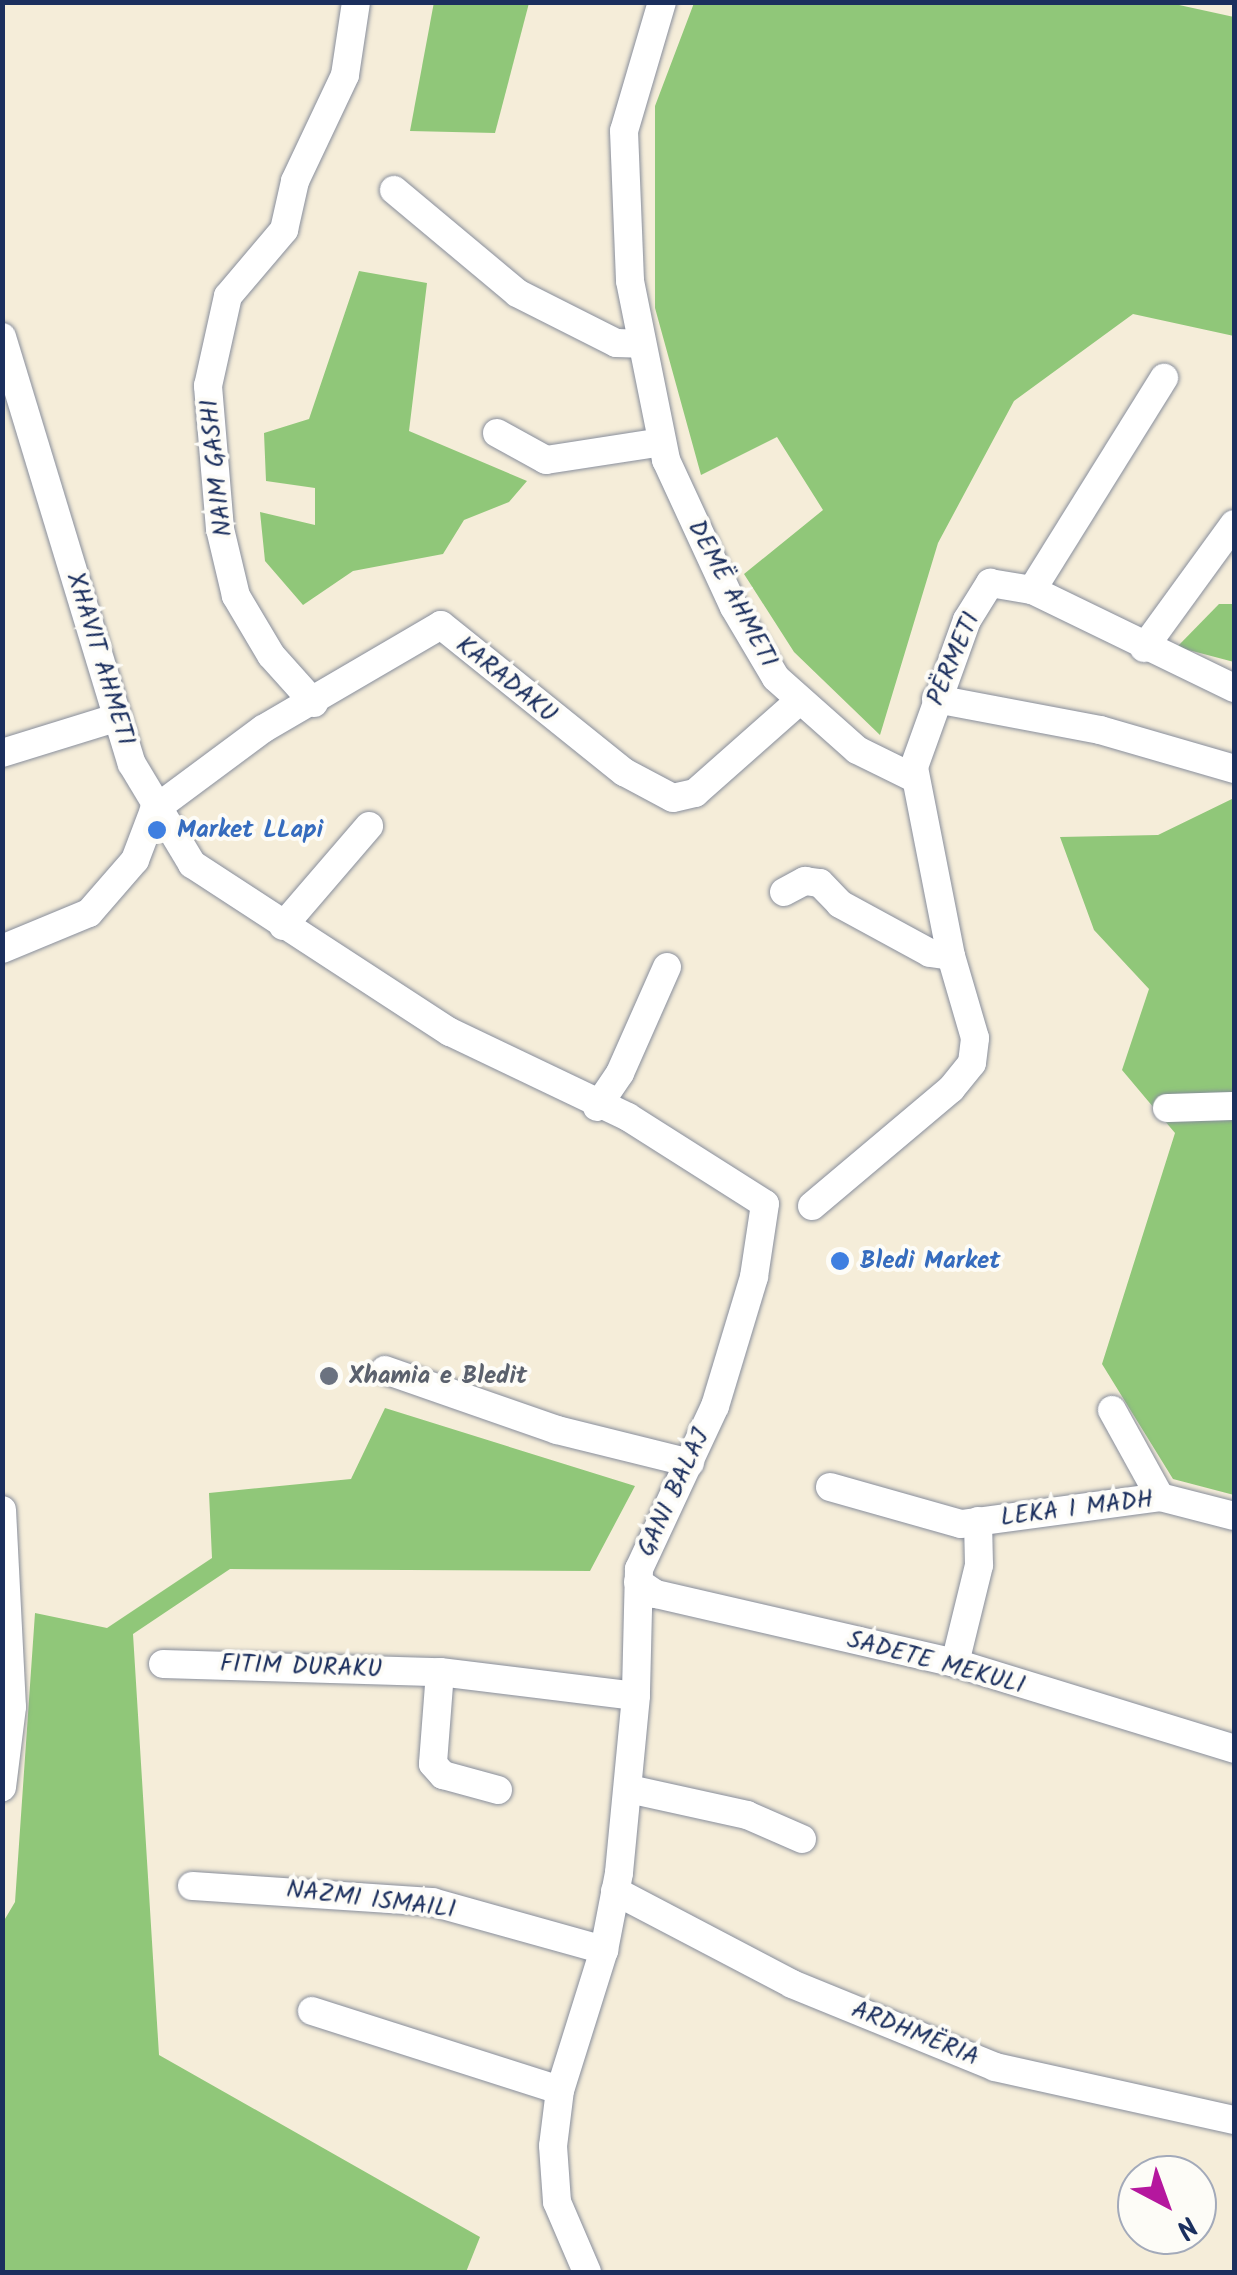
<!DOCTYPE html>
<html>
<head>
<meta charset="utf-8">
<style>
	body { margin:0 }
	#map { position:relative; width:1237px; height:2275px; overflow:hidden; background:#f5edd9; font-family:Kalam,sans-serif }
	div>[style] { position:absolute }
	.green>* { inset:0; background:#90c779 }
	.roads { filter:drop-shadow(0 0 2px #888e9c) drop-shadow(0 0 2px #888e9c) }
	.minor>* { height:28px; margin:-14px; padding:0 14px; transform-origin:14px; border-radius:14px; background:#fff }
	.dots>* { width:28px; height:28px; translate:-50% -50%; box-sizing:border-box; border:5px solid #fdfcf7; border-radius:50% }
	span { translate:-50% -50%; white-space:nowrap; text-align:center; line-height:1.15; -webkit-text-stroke:8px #fdfcf7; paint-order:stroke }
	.street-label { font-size:25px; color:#1b2f5e }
	.shop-label { font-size:25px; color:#366cbe; font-weight:700 }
	.left { translate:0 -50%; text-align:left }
	.worship-label { font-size:25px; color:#5b616d; font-weight:700 }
	.frame { position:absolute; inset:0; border:5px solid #1b2f5e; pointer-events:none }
	.north { position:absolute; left:1117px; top:2155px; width:100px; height:100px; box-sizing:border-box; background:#fdfcf7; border:2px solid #a3aaba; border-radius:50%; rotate:139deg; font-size:28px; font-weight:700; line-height:40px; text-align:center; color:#1b2f5e }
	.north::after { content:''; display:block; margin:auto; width:35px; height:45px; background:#b5179e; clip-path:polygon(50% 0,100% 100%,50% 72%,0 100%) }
</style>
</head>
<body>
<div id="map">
	<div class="green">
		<i style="clip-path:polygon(434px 2px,529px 3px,495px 133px,410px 131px)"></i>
		<i style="clip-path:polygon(1170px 3px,1234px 17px,1234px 336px,1133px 314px,1014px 401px,938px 543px,880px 735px,794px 652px,744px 574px,823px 510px,777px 437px,701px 475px,655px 308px,655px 106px,694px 3px)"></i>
		<i style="clip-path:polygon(359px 271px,427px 283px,409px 431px,527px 481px,509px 502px,464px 520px,443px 554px,353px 571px,303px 605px,265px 561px,260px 512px,315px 525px,315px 488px,266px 481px,264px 433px,309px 419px)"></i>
		<i style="clip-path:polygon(1219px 604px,1234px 604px,1234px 662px,1177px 647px)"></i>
		<i style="clip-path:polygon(1234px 798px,1234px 1495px,1173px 1479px,1102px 1364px,1175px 1133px,1122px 1070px,1149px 989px,1094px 930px,1060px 837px,1158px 835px)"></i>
		<i style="clip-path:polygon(385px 1408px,635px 1486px,590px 1571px,230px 1569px,133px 1634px,159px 2055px,480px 2237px,466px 2272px,3px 2272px,2px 1924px,15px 1902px,35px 1613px,107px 1628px,212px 1558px,209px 1493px,351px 1479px)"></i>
	</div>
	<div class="roads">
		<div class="minor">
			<i style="left:662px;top:2px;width:134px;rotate:106.4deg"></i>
			<i style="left:624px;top:131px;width:150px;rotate:87.7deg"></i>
			<i style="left:630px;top:281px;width:183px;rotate:78.6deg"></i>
			<i style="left:666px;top:460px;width:162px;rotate:65.2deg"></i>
			<i style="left:734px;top:607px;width:82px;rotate:59.4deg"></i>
			<i style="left:776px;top:678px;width:108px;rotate:41.6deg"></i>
			<i style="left:857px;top:750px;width:64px;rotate:26.2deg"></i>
			<i style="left:394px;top:190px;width:160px;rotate:39.9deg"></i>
			<i style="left:517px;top:293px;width:111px;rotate:26.8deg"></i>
			<i style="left:616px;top:343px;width:24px;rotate:2deg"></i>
			<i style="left:2px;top:337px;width:446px;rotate:73.1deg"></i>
			<i style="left:132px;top:764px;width:117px;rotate:59deg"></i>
			<i style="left:192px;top:864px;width:308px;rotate:33.1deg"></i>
			<i style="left:450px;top:1032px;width:197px;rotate:25.5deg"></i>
			<i style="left:628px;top:1117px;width:162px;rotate:32.4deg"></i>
			<i style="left:765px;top:1204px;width:74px;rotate:98.6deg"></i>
			<i style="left:754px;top:1277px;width:135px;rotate:106.8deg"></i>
			<i style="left:715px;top:1406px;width:180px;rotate:115deg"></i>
			<i style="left:639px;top:1569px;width:127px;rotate:91.4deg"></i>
			<i style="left:636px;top:1696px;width:178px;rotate:95.5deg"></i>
			<i style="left:619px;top:1873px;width:78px;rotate:101deg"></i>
			<i style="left:604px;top:1950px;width:147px;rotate:107.4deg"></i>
			<i style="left:560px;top:2090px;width:56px;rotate:97.1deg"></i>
			<i style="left:553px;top:2146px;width:56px;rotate:85.9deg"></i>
			<i style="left:557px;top:2202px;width:76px;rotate:66.8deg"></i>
			<i style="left:497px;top:433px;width:56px;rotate:28.9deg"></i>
			<i style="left:546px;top:460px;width:117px;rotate:-8.8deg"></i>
			<i style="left:1032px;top:590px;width:250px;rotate:-58.1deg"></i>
			<i style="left:1144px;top:648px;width:153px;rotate:-54deg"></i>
			<i style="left:936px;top:699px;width:167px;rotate:10.7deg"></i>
			<i style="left:1100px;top:730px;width:140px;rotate:16.2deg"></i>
			<i style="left:314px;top:703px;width:64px;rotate:-131.9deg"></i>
			<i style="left:271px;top:655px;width:69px;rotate:-120.7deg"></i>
			<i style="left:236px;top:596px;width:69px;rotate:-103.4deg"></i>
			<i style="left:220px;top:529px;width:144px;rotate:-94.8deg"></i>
			<i style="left:208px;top:386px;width:92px;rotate:-77.5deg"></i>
			<i style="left:228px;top:296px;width:87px;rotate:-49.7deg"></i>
			<i style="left:284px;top:230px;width:50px;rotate:-77.3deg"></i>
			<i style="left:295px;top:181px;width:117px;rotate:-64.7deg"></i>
			<i style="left:345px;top:75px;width:74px;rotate:-81.4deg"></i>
			<i style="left:2px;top:753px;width:121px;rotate:-17.2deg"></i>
			<i style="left:784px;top:892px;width:24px;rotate:-28deg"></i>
			<i style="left:805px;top:881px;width:15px;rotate:8deg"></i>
			<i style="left:820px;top:883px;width:29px;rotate:46deg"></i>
			<i style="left:840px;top:904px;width:102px;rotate:28.6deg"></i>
			<i style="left:930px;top:953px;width:21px;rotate:8deg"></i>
			<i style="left:283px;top:926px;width:132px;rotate:-49.3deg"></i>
			<i style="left:2px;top:949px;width:94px;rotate:-22.5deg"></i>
			<i style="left:89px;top:913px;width:70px;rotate:-49deg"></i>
			<i style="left:135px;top:860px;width:53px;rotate:-69.2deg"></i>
			<i style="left:154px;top:810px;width:136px;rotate:-36.6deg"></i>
			<i style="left:263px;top:729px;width:206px;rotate:-30.3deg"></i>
			<i style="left:441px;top:625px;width:235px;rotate:38.8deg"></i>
			<i style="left:624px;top:772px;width:55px;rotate:28deg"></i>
			<i style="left:673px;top:798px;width:23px;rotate:-13deg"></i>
			<i style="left:695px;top:793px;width:140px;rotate:-41.5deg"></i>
			<i style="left:597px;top:1107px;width:41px;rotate:-55.9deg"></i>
			<i style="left:620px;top:1073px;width:116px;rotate:-66.1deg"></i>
			<i style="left:1167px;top:1108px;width:67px;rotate:-1.7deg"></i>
			<i style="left:812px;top:1206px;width:182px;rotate:-40.1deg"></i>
			<i style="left:951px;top:1089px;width:33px;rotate:-51deg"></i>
			<i style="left:972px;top:1063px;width:25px;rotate:-83deg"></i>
			<i style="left:975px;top:1038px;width:85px;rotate:-106.3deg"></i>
			<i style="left:951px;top:956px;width:193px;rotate:-101.1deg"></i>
			<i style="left:914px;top:767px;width:156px;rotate:-70.2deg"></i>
			<i style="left:967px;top:620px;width:44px;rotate:-58.1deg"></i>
			<i style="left:990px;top:583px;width:43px;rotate:9.5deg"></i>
			<i style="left:1032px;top:590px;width:225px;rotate:25.9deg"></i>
			<i style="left:385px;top:1370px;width:182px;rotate:19.2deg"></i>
			<i style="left:557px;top:1430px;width:137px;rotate:13.9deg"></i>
			<i style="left:1112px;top:1410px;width:99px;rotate:61.1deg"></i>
			<i style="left:830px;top:1487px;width:136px;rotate:15.8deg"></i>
			<i style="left:961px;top:1524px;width:201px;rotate:-7.7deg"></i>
			<i style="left:1160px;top:1497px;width:76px;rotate:14.4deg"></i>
			<i style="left:2px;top:1510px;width:197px;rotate:87.1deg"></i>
			<i style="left:12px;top:1707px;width:81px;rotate:97.1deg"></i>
			<i style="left:638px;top:1582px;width:22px;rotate:34deg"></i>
			<i style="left:656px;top:1594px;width:307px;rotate:13deg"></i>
			<i style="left:955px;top:1663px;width:292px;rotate:17.1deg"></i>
			<i style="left:955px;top:1663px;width:101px;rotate:-76.2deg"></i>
			<i style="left:979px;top:1565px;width:44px;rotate:-91.3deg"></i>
			<i style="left:163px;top:1664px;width:277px;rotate:1.7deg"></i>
			<i style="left:440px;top:1672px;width:197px;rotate:7deg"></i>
			<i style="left:440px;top:1672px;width:92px;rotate:94.4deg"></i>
			<i style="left:433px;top:1764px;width:15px;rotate:48deg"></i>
			<i style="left:443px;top:1775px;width:57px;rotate:15.3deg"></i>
			<i style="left:629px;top:1789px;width:121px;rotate:12.4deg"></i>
			<i style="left:747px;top:1815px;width:60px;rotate:23.6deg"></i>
			<i style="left:192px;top:1886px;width:241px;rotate:3.8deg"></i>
			<i style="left:432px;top:1902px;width:179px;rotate:15.6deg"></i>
			<i style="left:615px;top:1891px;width:200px;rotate:27.7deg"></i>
			<i style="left:792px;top:1984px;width:219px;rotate:22.2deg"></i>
			<i style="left:995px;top:2067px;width:245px;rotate:12.5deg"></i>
			<i style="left:312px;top:2011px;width:260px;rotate:17.7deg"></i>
		</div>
	</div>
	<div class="dots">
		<i style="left:157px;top:830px;background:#3f7fe0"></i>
		<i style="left:840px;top:1261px;background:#3f7fe0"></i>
		<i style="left:329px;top:1376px;background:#6b7280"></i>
	</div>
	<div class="street-label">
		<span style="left:217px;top:468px;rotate:-96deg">NAIM GASHI</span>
		<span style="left:732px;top:594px;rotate:62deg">DEMË AHMETI</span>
		<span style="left:100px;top:659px;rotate:73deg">XHAVIT AHMETI</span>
		<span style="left:954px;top:659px;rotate:-67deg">PËRMETI</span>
		<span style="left:506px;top:680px;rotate:39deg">KARADAKU</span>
		<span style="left:674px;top:1493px;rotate:-65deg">GANI BALAJ</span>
		<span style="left:1077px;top:1509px;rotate:-7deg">LEKA I MADH</span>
		<span style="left:936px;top:1663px;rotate:15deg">SADETE MEKULI</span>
		<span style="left:301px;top:1667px;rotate:2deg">FITIM DURAKU</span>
		<span style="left:371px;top:1900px;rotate:7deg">NAZMI ISMAILI</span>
		<span style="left:915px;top:2034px;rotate:22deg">ARDHMËRIA</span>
	</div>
	<div class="shop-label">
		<span class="left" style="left:177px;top:830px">Market LLapi</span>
		<span class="left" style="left:860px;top:1261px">Bledi Market</span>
	</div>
	<div class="worship-label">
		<span class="left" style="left:349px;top:1376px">Xhamia e Bledit</span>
	</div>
	<div class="frame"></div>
	<div class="north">N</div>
</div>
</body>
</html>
